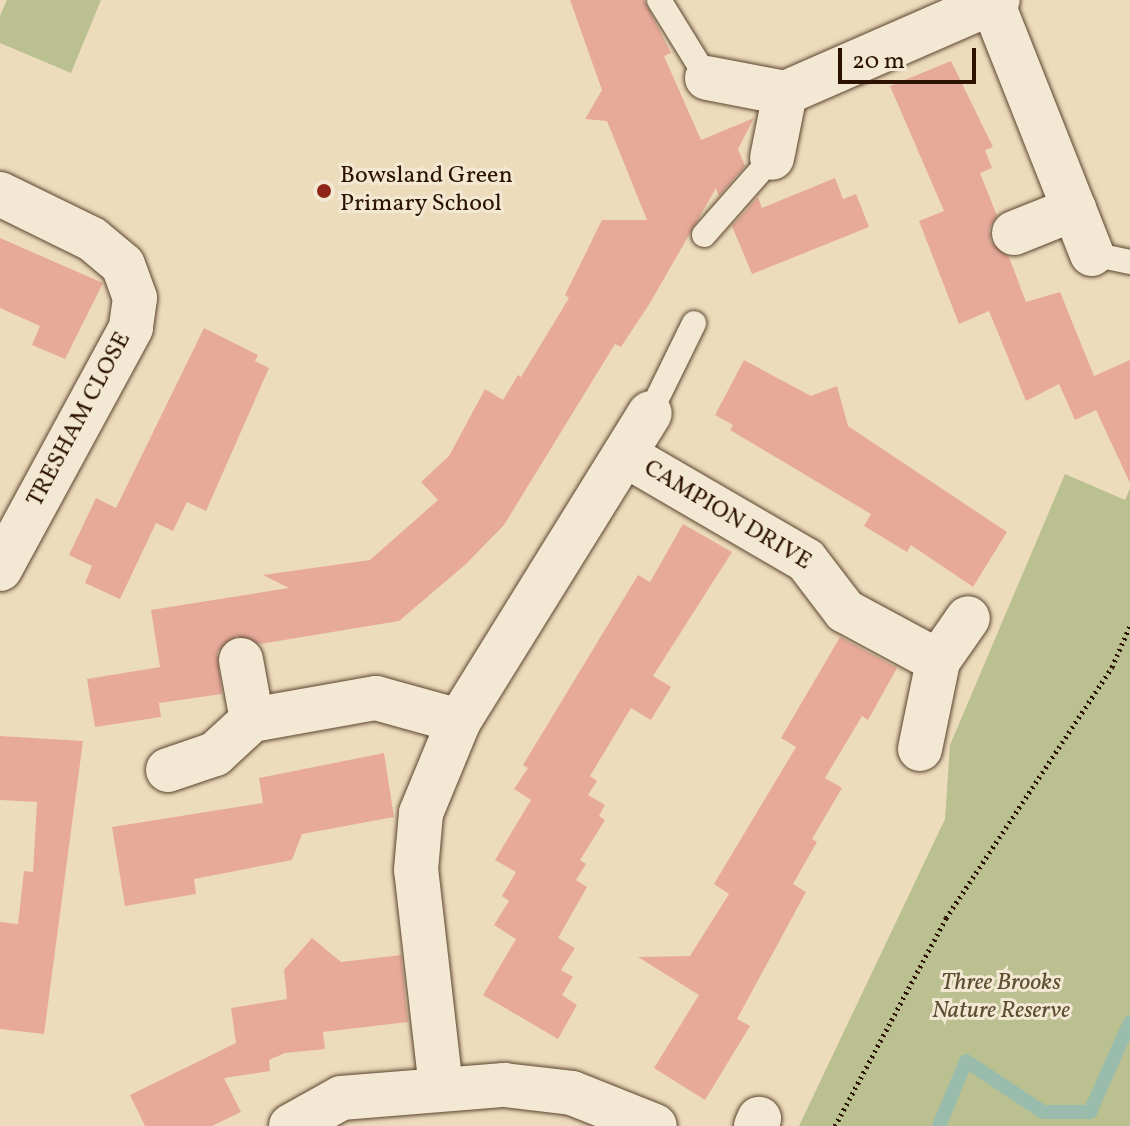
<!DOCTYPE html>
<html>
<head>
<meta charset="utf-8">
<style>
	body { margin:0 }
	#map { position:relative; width:1130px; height:1126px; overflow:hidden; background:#eddcbc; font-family:Vollkorn,serif }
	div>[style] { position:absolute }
	.green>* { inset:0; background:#bac08f }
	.stream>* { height:14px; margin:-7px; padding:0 7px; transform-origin:7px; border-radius:7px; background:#9abcac }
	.building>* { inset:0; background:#e7aa9a }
	.path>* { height:5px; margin-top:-2.5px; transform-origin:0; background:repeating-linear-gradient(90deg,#2c1200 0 2px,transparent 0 6px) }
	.roads { filter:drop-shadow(0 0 2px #5c442f) drop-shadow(0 0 2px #5c442f) }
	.service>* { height:24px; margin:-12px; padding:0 12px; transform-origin:12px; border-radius:12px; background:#f3e8d3 }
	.minor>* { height:44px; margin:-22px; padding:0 22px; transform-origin:22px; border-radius:22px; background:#f3e8d3 }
	.dots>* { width:22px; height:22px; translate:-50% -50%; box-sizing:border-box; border:4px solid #f3e8d3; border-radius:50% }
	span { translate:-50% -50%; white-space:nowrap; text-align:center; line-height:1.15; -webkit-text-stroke:6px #f3e8d3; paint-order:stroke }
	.poi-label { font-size:24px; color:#2c1200 }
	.left { translate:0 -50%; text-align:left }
	.street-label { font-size:24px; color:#2c1200 }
	.park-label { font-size:24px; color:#5e4f32; font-style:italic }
	.scale { position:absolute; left:838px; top:48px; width:138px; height:36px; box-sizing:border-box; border:4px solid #2c1200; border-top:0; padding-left:10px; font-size:24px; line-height:28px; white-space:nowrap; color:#2c1200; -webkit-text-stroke:6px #f3e8d3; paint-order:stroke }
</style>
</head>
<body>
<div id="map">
	<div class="green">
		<i style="clip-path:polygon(7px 0,101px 0,71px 73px,0 43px,0 16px)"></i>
		<i style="clip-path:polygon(1065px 474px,1125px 500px,1130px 488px,1130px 1126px,799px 1126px,945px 819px,950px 745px)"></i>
	</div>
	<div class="stream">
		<i style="left:939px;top:1126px;width:70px;rotate:-67.4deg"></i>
		<i style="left:966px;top:1061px;width:92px;rotate:33.5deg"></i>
		<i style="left:1043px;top:1112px;width:47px"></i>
		<i style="left:1090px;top:1112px;width:98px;rotate:-66deg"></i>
	</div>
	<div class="building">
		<i style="clip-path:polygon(570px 0,644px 0,671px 53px,664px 56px,701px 140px,754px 118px,738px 149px,745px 166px,719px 196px,716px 188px,650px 303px,621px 347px,615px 344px,504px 525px,466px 564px,399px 621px,260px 644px,236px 636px,217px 652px,222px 694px,159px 703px,161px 717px,95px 727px,87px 679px,160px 667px,151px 610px,289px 588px,263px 575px,370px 560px,438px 500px,421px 482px,449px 456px,485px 389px,503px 400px,518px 375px,521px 377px,569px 298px,565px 295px,602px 220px,647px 220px,607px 121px,585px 119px,602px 90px)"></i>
		<i style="clip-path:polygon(951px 61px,993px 147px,985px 150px,992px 168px,980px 173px,997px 216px,989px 229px,991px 242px,1009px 257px,1026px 302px,1060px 292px,1094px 376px,1130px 360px,1130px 483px,1096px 410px,1075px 420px,1059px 384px,1026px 401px,989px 311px,959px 324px,919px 221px,944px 211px,890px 86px)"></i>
		<i style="clip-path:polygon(835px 178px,843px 199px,856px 194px,869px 227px,752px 274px,732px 226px,758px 197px,762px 208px)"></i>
		<i style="clip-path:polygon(0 238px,103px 283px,65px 359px,32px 345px,40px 326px,0 308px)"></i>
		<i style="clip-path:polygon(204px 328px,258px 355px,255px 361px,269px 368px,206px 511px,187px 502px,173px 531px,156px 523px,120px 599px,85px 583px,92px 566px,69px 555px,96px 498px,116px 508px)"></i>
		<i style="clip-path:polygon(744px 360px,811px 396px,837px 386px,848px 426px,1007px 532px,973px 587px,911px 545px,907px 552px,864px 526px,871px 514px,730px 430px,733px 425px,715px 415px)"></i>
		<i style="clip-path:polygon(683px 524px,732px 552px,653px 676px,671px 687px,651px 720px,631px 708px,590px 776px,597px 781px,588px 795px,605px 805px,599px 816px,605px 820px,580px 860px,586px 864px,576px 880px,587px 887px,558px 938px,575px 948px,561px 970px,573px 977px,562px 995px,577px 1005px,558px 1039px,483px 995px,516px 939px,494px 925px,509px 901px,502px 896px,516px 872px,495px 860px,531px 800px,514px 789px,528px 768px,523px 765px,638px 575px,650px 582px)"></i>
		<i style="clip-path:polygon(840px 637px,897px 668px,868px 720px,862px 716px,825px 778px,842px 788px,812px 839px,817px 842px,793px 884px,806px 892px,737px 1019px,750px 1026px,705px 1100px,654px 1068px,699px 995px,638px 957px,690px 956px,729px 894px,714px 884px,796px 747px,781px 738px)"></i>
		<i style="clip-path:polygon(0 736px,83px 741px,44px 1034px,0 1029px,0 922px,18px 924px,24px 871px,33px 872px,37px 802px,0 800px)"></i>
		<i style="clip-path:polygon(384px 753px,394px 817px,302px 834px,292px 860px,194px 879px,196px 894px,125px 906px,112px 827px,263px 803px,259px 778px)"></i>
		<i style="clip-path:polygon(312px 938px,341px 962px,401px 955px,408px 1022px,323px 1032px,325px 1049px,285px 1053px,269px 1060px,270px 1071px,224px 1078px,241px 1112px,212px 1126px,145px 1126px,130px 1095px,236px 1043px,231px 1008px,287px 999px,284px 970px)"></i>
	</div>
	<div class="path">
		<i style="left:835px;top:1126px;width:236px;rotate:-61.9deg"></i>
		<i style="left:946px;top:918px;width:301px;rotate:-56.5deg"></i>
		<i style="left:1112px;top:667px;width:45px;rotate:-66.3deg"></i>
	</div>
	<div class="roads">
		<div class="service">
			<i style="left:659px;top:0;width:92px;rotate:58.4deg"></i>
			<i style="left:704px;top:235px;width:103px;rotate:-48.6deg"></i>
			<i style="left:1092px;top:254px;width:39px;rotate:12deg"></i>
			<i style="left:650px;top:413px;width:100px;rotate:-63.9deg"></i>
		</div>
		<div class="minor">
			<i style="left:992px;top:2px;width:271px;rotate:68.4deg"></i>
			<i style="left:707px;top:78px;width:79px;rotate:10.9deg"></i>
			<i style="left:785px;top:93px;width:66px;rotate:101.3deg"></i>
			<i style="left:785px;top:93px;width:232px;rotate:-23.6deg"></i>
			<i style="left:0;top:194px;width:102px;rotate:26.1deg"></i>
			<i style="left:92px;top:239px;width:40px;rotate:40deg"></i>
			<i style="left:123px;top:265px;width:35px;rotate:70deg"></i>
			<i style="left:135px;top:298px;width:30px;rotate:98deg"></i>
			<i style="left:131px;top:328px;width:274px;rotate:118.5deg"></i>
			<i style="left:1014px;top:233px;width:65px;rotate:-21.8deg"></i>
			<i style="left:627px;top:456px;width:207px;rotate:30.2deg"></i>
			<i style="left:806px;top:560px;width:64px;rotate:52.6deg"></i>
			<i style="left:845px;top:611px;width:106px;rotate:28.3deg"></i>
			<i style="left:241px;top:660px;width:61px;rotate:79.6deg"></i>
			<i style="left:920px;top:749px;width:90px;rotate:-78.4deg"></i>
			<i style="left:938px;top:661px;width:52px;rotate:-55.1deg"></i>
			<i style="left:168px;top:770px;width:50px;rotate:-18.8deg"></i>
			<i style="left:215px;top:754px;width:50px;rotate:-42.6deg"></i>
			<i style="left:252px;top:720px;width:126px;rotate:-10.1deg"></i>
			<i style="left:376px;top:698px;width:86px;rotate:15.5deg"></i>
			<i style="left:441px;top:1088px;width:219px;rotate:-96.5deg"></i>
			<i style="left:416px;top:870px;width:57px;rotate:-85deg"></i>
			<i style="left:421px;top:813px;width:100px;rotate:-67.6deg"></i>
			<i style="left:459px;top:721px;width:362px;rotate:-58.2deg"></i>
			<i style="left:291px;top:1126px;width:57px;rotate:-29.2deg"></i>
			<i style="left:341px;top:1098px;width:164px;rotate:-4.6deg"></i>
			<i style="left:504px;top:1085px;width:68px;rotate:6.7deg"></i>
			<i style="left:572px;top:1093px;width:89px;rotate:21.7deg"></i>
			<i style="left:756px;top:1126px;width:8px;rotate:-67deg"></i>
		</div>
	</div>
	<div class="dots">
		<i style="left:324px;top:191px;background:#8f2418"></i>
	</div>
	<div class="poi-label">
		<span class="left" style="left:340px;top:191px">Bowsland Green<br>Primary School</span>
	</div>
	<div class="street-label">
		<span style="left:80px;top:420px;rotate:-62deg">TRESHAM CLOSE</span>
		<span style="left:727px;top:516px;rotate:31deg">CAMPION DRIVE</span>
	</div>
	<div class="park-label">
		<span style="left:1001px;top:998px">Three Brooks<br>Nature Reserve</span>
	</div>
	<div class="scale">20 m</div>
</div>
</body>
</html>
